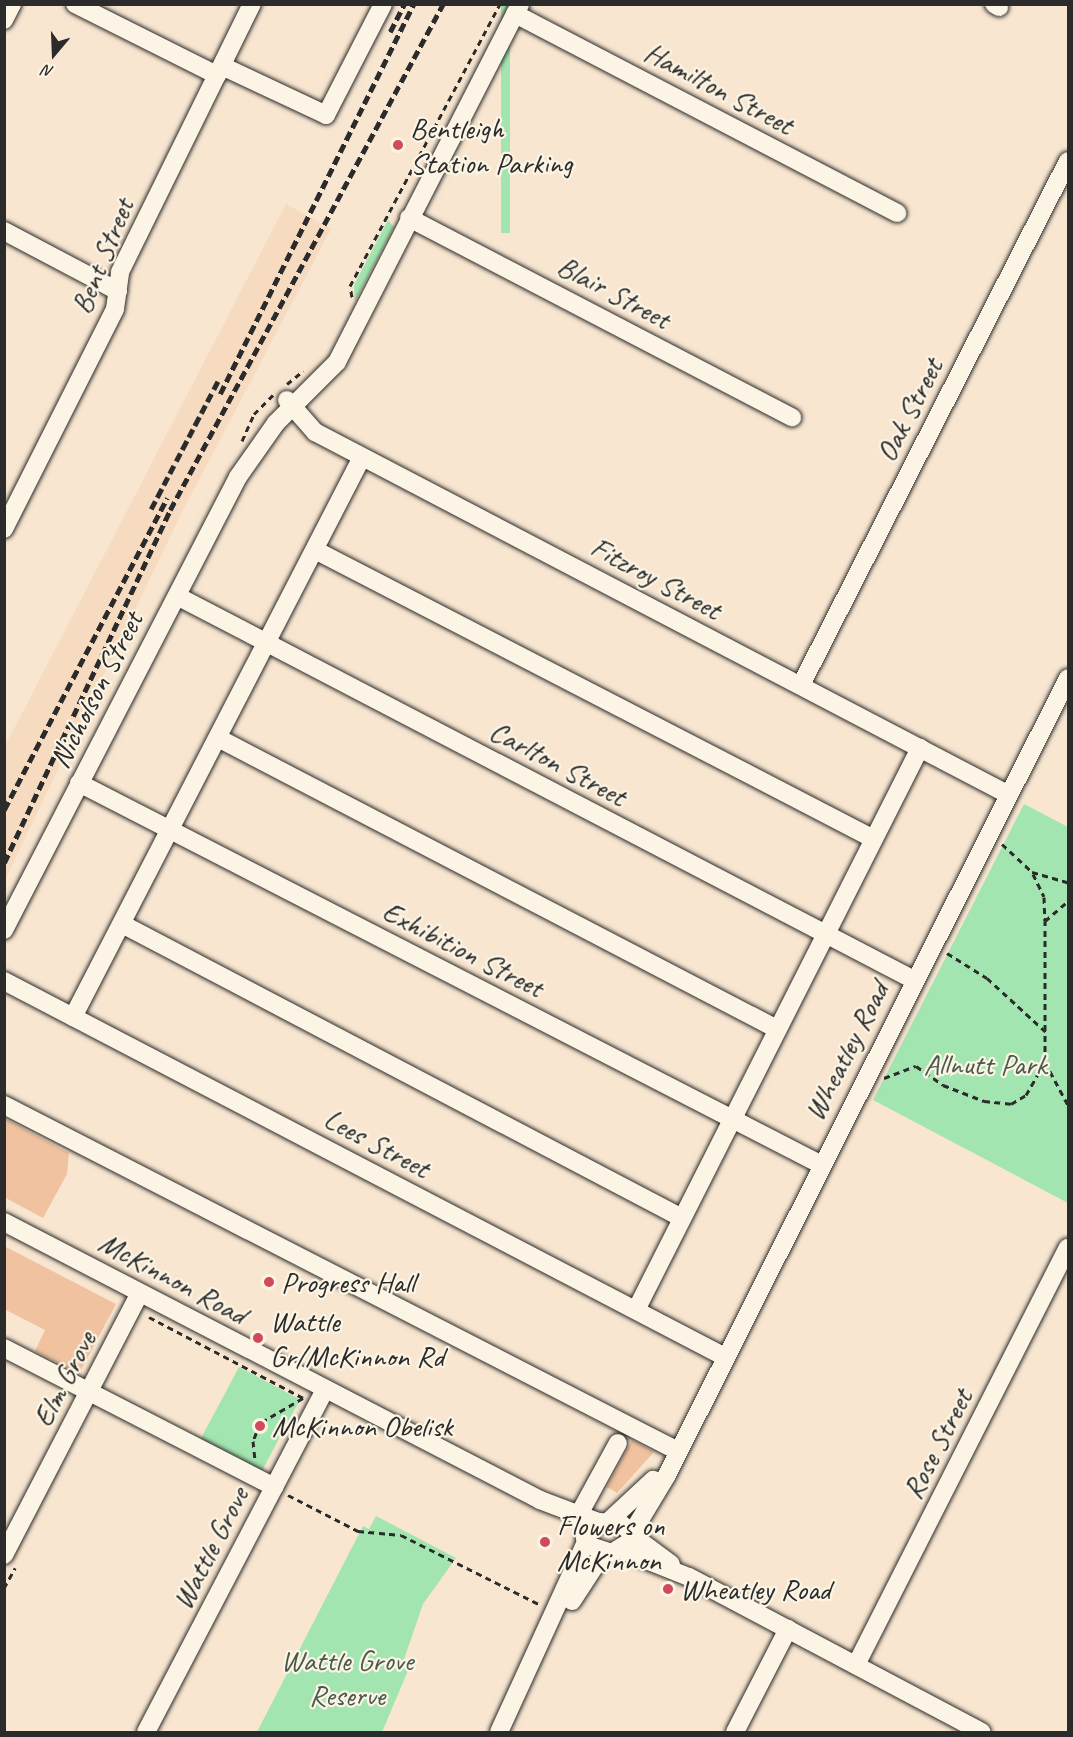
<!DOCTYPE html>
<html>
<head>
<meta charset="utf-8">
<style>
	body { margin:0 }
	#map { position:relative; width:1073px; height:1737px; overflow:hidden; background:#f8e6d0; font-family:Caveat,sans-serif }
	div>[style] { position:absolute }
	.built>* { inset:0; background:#f6dbc1 }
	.green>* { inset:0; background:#a3e5b0; transform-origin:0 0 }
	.building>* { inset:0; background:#f0c29f }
	.path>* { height:3px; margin-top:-1.5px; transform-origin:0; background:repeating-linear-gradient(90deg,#2b2b2b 0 6px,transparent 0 10.5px) }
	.roads { filter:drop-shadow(0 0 2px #2b2b2b) drop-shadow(0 0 2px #2b2b2b) }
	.minor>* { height:18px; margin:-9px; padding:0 9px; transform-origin:9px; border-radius:9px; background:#fcf5e5 }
	.rail>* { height:4.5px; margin-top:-2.25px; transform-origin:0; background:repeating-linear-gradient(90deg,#2b2b2b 0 9px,transparent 0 13.5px) }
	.dots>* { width:16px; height:16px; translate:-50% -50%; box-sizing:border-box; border:3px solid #fcf5e5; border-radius:50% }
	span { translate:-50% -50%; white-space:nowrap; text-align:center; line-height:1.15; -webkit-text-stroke:4.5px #fcf5e5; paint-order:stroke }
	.street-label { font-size:30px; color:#2b2b2b }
	.poi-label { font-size:30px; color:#2b2b2b }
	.left { translate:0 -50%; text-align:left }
	.park-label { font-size:30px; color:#495a4c }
	.frame { position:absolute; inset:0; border:6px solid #2b2b2b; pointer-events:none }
	.north { position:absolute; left:24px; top:24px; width:60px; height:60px; -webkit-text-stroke:4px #fcf5e5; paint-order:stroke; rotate:199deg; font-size:16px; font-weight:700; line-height:24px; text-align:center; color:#2b2b2b }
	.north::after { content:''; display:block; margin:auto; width:21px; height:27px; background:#2b2b2b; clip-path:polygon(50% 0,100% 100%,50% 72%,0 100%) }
</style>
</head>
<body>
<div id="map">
	<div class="built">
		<i style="clip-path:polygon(286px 204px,331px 229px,183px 510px,5px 880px,5px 746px)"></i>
	</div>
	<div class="green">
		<i style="left:501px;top:5px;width:9px;height:228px"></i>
		<i style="clip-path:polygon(388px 220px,394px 227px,355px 301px,354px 285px)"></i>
		<i style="clip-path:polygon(1024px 804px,1068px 827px,1068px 1203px,873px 1100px)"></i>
		<i style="left:239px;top:1367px;width:69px;height:87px;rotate:28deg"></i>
		<i style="clip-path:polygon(376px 1516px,456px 1558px,423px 1604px,403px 1662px,410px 1666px,382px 1732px,257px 1732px,363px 1526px,369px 1529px)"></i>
	</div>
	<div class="building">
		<i style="clip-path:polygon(4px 1118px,69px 1153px,67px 1174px,43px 1218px,4px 1197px)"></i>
		<i style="clip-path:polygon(4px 1246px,116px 1304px,79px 1374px,35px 1351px,45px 1330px,4px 1309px)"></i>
		<i style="clip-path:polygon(632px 1440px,654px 1452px,617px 1493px,607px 1487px)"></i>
	</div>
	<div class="path">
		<i style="left:352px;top:297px;width:11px;rotate:-100deg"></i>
		<i style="left:350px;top:286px;width:319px;rotate:-62deg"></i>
		<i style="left:287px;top:384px;width:21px;rotate:-39deg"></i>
		<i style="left:242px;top:441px;width:30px;rotate:-66deg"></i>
		<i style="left:254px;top:414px;width:27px;rotate:-45deg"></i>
		<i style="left:1002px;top:844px;width:41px;rotate:43deg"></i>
		<i style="left:1032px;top:872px;width:37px;rotate:16deg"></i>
		<i style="left:1033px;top:874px;width:25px;rotate:64deg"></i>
		<i style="left:1044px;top:897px;width:24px;rotate:88deg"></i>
		<i style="left:947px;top:953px;width:47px;rotate:32deg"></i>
		<i style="left:987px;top:978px;width:81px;rotate:42.5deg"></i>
		<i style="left:1045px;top:1062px;width:49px;rotate:61.9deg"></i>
		<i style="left:884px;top:1078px;width:34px;rotate:-21deg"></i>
		<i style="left:916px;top:1066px;width:33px;rotate:35deg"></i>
		<i style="left:943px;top:1085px;width:44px;rotate:21.3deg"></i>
		<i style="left:984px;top:1101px;width:27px;rotate:6deg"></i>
		<i style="left:1011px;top:1104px;width:17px;rotate:-31deg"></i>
		<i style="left:1026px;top:1095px;width:38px;rotate:-60deg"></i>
		<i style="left:1045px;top:1062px;width:141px;rotate:-90deg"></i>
		<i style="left:1045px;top:921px;width:30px;rotate:-41deg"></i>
		<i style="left:149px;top:1317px;width:174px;rotate:27.7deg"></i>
		<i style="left:303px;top:1398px;width:50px;rotate:149.8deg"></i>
		<i style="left:260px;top:1423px;width:19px;rotate:111deg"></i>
		<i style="left:253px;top:1441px;width:18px;rotate:84deg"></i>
		<i style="left:288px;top:1495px;width:79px;rotate:27.2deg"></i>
		<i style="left:358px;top:1531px;width:43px;rotate:5.3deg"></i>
		<i style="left:401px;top:1535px;width:157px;rotate:26.6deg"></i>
		<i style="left:4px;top:1588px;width:23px;rotate:-61deg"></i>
	</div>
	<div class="roads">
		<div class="minor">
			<i style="left:75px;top:4px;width:159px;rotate:26.6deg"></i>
			<i style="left:994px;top:4px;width:6px;rotate:31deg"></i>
			<i style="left:515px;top:14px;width:431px;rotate:27.5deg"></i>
			<i style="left:4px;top:20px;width:18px;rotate:-63deg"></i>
			<i style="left:222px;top:66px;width:115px;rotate:25.2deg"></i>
			<i style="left:326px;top:115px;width:125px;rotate:-62.8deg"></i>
			<i style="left:409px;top:218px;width:432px;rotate:27.5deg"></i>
			<i style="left:4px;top:231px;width:129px;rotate:27.8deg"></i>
			<i style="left:287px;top:400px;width:43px;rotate:48.8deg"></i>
			<i style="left:315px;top:432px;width:783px;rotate:27.61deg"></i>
			<i style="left:4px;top:529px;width:246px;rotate:-63.2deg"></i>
			<i style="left:115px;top:309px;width:37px;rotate:-82deg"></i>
			<i style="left:120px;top:272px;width:299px;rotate:-63.8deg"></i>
			<i style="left:315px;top:550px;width:629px;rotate:27.34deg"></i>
			<i style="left:177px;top:596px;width:831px;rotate:27.52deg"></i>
			<i style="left:801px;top:685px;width:588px;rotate:-63deg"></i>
			<i style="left:218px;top:738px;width:630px;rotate:27.5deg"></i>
			<i style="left:79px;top:783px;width:833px;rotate:27.21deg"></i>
			<i style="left:122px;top:924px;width:632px;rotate:27.7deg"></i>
			<i style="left:4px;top:930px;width:510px;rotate:-62.68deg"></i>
			<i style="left:238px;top:477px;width:66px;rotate:-54.9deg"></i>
			<i style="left:276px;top:423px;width:86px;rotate:-45deg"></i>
			<i style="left:337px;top:362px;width:402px;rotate:-62.9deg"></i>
			<i style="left:4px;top:981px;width:811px;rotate:27.54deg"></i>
			<i style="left:73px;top:1017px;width:630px;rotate:-62.7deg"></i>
			<i style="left:4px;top:1105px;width:755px;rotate:27.18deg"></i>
			<i style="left:4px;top:1222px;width:604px;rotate:27.41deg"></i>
			<i style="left:540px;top:1500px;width:62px;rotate:20.8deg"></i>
			<i style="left:598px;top:1522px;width:22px;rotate:3deg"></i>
			<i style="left:620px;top:1523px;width:16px;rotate:40deg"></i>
			<i style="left:632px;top:1533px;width:8px;rotate:97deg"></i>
			<i style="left:631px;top:1541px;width:22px;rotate:148deg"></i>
			<i style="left:612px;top:1553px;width:22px;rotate:-162deg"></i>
			<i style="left:591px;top:1546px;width:10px;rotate:-127deg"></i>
			<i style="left:585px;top:1538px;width:21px;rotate:-51deg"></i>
			<i style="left:636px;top:1310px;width:630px;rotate:-63.19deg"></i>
			<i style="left:4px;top:1348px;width:304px;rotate:27.2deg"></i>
			<i style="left:578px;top:1516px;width:83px;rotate:-61.3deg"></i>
			<i style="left:610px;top:1520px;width:59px;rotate:-42.9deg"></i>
			<i style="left:632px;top:1533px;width:68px;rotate:-58.9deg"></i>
			<i style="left:667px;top:1475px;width:892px;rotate:-63.29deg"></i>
			<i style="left:633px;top:1536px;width:47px;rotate:36.4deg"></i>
			<i style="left:621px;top:1550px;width:73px;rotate:21.7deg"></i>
			<i style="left:689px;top:1577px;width:331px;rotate:27.9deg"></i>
			<i style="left:4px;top:1555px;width:295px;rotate:-62.6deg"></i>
			<i style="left:572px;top:1601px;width:59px;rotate:-56.9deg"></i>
			<i style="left:856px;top:1665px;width:468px;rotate:-63.1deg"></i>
			<i style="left:146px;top:1732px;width:387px;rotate:-62.4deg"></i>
			<i style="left:499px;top:1732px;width:209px;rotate:-65.4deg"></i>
			<i style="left:735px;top:1732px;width:116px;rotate:-62.8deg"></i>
		</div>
	</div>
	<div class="rail">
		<i style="left:390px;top:32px;width:31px;rotate:-63deg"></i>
		<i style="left:220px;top:394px;width:436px;rotate:-63.6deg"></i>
		<i style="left:151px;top:509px;width:147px;rotate:-62.4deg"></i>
		<i style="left:4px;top:810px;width:352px;rotate:-62.4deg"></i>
		<i style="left:4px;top:863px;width:390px;rotate:-64.8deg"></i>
		<i style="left:170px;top:510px;width:575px;rotate:-61.65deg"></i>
	</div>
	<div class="dots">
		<i style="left:398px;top:145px;background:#d1495b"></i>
		<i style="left:269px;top:1282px;background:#d1495b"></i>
		<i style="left:258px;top:1338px;background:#d1495b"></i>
		<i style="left:260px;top:1426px;background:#d1495b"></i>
		<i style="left:545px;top:1542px;background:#d1495b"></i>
		<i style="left:668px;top:1589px;background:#d1495b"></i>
	</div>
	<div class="street-label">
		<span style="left:719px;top:88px;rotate:28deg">Hamilton Street</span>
		<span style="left:102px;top:256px;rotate:-68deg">Bent Street</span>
		<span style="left:614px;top:292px;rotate:28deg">Blair Street</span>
		<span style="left:909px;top:410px;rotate:-63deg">Oak Street</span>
		<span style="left:656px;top:578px;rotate:28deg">Fitzroy Street</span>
		<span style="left:96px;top:690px;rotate:-63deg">Nicholson Street</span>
		<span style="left:558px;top:763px;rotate:28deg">Carlton Street</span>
		<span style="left:463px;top:949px;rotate:27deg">Exhibition Street</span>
		<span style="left:846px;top:1051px;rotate:-63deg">Wheatley Road</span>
		<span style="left:377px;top:1143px;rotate:28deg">Lees Street</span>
		<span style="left:173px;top:1278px;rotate:28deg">McKinnon Road</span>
		<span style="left:64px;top:1379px;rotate:-63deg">Elm Grove</span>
		<span style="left:937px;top:1444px;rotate:-63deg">Rose Street</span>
		<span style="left:210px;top:1548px;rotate:-63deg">Wattle Grove</span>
	</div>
	<div class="poi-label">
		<span class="left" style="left:410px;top:145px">Bentleigh<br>Station Parking</span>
		<span class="left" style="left:281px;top:1282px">Progress Hall</span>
		<span class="left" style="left:270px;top:1338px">Wattle<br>Gr/McKinnon Rd</span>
		<span class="left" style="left:272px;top:1426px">McKinnon Obelisk</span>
		<span class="left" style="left:557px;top:1542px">Flowers on<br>McKinnon</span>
		<span class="left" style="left:680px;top:1589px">Wheatley Road</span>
	</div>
	<div class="park-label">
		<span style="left:985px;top:1064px">Allnutt Park</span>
		<span style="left:347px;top:1677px">Wattle Grove<br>Reserve</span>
	</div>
	<div class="frame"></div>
	<div class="north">N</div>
</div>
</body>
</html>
